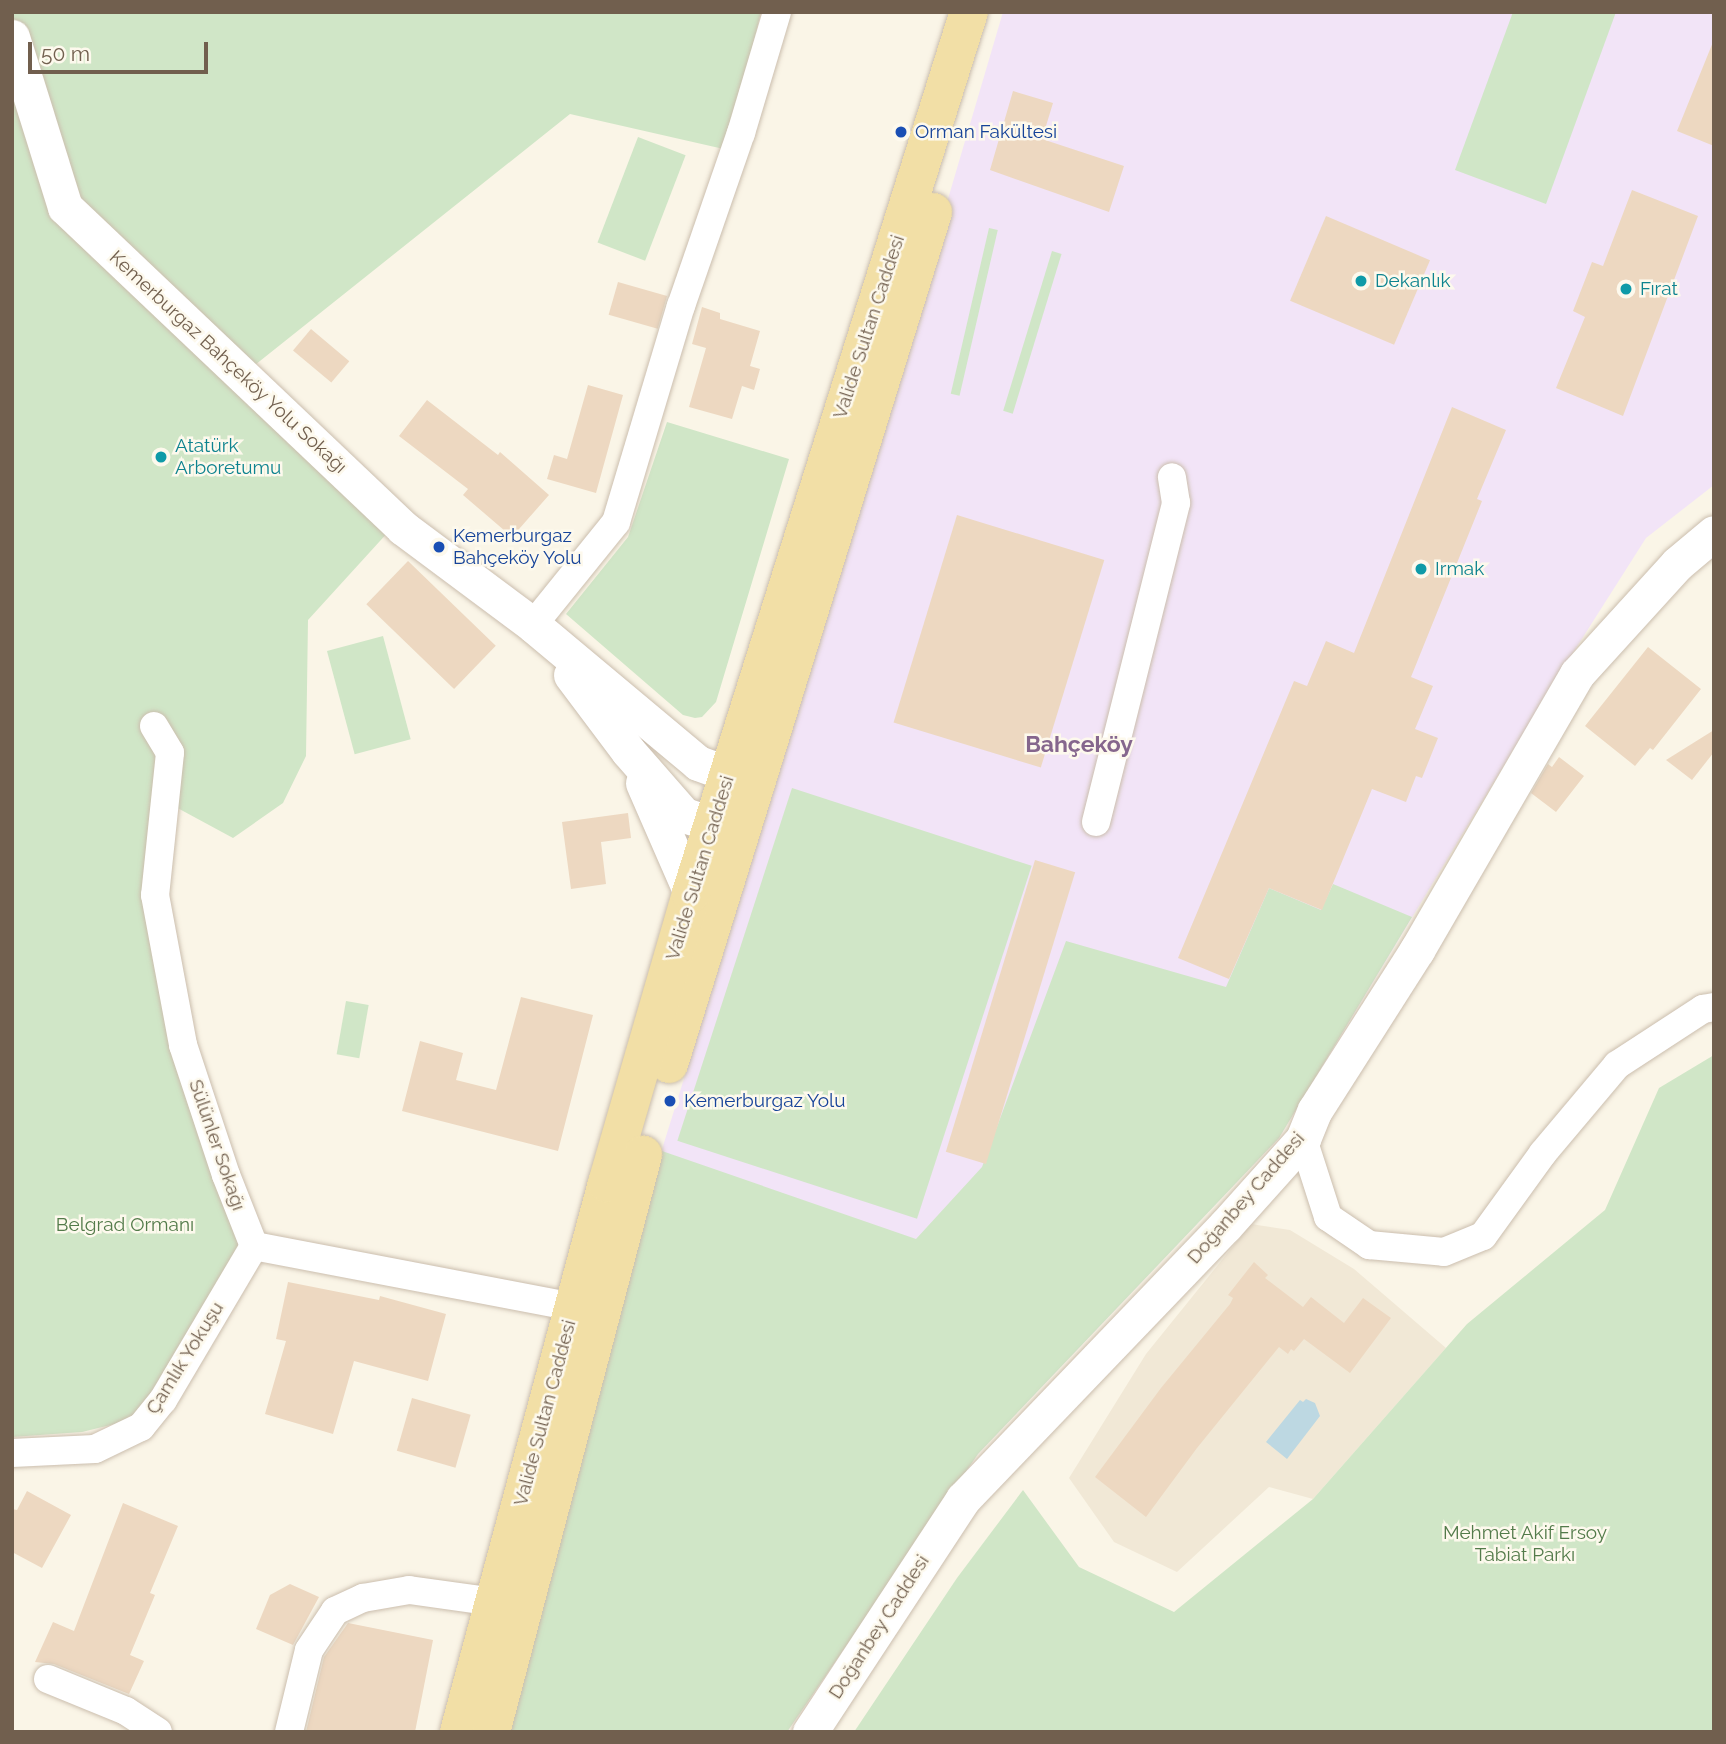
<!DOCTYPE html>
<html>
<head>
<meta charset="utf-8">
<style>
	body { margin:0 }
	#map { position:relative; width:1726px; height:1744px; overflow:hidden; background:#faf5e7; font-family:Raleway,sans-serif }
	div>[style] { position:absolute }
	.residential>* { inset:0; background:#f1e8d6 }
	.education>* { inset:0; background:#f2e4f7 }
	.green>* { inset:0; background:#d0e6c7; transform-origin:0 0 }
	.water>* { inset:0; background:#bdd8e2 }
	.building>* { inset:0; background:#edd8c1; transform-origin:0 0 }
	.roads { filter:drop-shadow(0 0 2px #cbbeae) drop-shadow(0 0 2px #cbbeae) }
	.minor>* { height:28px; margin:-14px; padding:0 14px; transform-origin:14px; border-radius:14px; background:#fff }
	.tertiary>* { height:35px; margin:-17.5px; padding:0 17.5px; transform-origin:17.5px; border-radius:17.5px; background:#fff }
	.primary>* { height:38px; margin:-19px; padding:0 19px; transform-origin:19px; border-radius:19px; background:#f2dfa6 }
	.dots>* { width:19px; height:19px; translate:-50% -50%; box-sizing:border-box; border:4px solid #fdf9ed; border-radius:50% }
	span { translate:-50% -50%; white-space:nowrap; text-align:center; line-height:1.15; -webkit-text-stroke:5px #fdf9ed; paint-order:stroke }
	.transit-label { font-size:19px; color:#164399 }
	.left { translate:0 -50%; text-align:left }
	.culture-label { font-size:19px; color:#0d838f }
	.street-label { font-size:19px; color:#715f4e }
	.park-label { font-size:19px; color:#537b4a }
	.quarter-label { font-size:23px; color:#85668d; font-weight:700 }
	.frame { position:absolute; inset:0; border:14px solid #715f4e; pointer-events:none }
	.scale { position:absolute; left:28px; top:42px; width:180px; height:32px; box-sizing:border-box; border:4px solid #715f4e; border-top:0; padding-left:9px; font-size:21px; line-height:24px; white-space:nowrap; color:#715f4e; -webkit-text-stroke:5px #fdf9ed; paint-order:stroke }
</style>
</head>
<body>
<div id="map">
	<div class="residential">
		<i style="clip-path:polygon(1251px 1224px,1290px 1230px,1354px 1269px,1446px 1348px,1313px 1499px,1269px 1487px,1177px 1572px,1114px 1542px,1069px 1478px,1146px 1354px)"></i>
	</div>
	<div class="education">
		<i style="clip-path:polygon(1003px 12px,1714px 12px,1714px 485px,1646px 538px,1550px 689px,1279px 1138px,978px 1454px,787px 1732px,611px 1313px,777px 780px)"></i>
	</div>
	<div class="green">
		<i style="clip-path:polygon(12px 12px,761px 12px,728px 150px,570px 114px,231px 384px,390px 530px,308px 620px,306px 756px,283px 803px,233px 838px,159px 798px,155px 895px,254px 1246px,135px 1419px,82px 1432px,12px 1437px)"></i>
		<i style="clip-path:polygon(1513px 12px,1616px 12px,1546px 204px,1455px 170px)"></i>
		<i style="left:638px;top:137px;width:51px;height:113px;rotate:21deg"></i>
		<i style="left:989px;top:228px;width:9px;height:170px;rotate:13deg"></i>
		<i style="left:1052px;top:251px;width:10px;height:167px;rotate:17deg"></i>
		<i style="clip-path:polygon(667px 422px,789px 459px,716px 702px,702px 717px,695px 718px,683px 715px,566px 614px,628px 537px)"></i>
		<i style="left:383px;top:636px;width:107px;height:58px;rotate:75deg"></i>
		<i style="left:792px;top:788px;width:252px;height:371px;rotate:18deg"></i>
		<i style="clip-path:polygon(1333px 884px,1412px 917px,1279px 1138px,978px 1454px,787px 1732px,508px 1732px,611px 1313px,662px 1151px,916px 1239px,982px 1167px,1066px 941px,1226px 987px,1269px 888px,1321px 910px)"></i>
		<i style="left:346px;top:1001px;width:23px;height:54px;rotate:10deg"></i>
		<i style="clip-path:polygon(1714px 1055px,1714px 1732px,854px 1732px,957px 1578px,1023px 1490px,1079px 1567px,1174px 1612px,1313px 1499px,1467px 1324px,1605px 1210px,1659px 1088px)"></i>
	</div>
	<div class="water">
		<i style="clip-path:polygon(1306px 1399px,1315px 1403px,1320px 1416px,1287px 1459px,1266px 1442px,1300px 1400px,1303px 1402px)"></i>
	</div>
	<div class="building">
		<i style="clip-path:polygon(1713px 42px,1714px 43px,1714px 146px,1677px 131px)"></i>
		<i style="clip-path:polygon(1013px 91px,1053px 103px,1042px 139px,1124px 166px,1109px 212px,990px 170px)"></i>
		<i style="clip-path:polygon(1632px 190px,1698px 216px,1623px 416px,1556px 388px,1585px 317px,1573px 311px,1592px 262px,1603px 266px)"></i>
		<i style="left:1326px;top:216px;width:113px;height:92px;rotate:23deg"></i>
		<i style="left:618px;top:282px;width:51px;height:34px;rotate:16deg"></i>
		<i style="clip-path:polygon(702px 307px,720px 313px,720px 319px,760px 331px,750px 366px,760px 369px,754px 390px,742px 386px,732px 419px,689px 407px,706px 348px,692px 344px)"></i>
		<i style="left:311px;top:329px;width:50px;height:28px;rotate:40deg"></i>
		<i style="clip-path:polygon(588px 385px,623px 395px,596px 493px,547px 479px,554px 455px,567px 459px)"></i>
		<i style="clip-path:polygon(427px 400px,498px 455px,500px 452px,549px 495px,512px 537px,463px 495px,468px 489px,399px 436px)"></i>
		<i style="clip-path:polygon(1452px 407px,1506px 430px,1477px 499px,1482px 501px,1411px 677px,1433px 686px,1415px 729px,1438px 738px,1422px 778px,1416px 776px,1406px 802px,1372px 789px,1322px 910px,1269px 888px,1229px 979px,1178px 958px,1294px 681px,1307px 686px,1326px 641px,1354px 653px)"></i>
		<i style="left:957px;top:515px;width:154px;height:217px;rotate:17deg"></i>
		<i style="left:408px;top:561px;width:122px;height:60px;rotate:44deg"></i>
		<i style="clip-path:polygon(1648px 647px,1701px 689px,1653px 750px,1650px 748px,1635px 766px,1585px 726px)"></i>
		<i style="clip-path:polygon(1714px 730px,1714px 752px,1692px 780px,1666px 760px)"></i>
		<i style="clip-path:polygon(1559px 757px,1584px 776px,1556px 812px,1531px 793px,1548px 764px,1552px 767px)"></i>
		<i style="clip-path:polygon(628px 813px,631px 838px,601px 842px,606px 884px,571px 889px,562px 822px)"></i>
		<i style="left:1035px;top:860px;width:42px;height:305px;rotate:17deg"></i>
		<i style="clip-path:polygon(521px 997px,593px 1015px,558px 1151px,402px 1111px,420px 1041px,463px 1053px,456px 1080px,496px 1090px)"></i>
		<i style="clip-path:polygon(1254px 1262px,1268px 1275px,1265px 1278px,1303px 1307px,1311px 1297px,1344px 1323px,1363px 1298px,1391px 1318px,1350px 1373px,1304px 1339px,1294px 1351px,1291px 1349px,1288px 1354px,1279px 1347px,1197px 1448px,1146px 1517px,1095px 1477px,1161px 1388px,1230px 1304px,1233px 1298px,1228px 1295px)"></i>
		<i style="clip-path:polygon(288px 1282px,379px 1300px,380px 1296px,446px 1314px,428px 1381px,354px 1361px,333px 1434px,265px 1414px,286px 1341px,276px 1339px)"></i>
		<i style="left:412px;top:1398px;width:61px;height:55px;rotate:16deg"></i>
		<i style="clip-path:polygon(27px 1491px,71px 1515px,42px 1568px,12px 1552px,12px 1509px,17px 1510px)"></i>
		<i style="clip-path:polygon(123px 1503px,178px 1526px,150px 1593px,155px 1595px,130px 1655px,144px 1661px,129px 1694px,54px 1664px,35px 1662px,53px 1622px,74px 1631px)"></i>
		<i style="clip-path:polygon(290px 1584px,319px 1597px,293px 1645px,256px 1629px,270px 1595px)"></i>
		<i style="clip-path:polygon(348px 1623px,433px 1640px,415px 1732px,306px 1732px,324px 1657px)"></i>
	</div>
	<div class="roads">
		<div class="minor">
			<i style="left:533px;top:625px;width:132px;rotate:-51.1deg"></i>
			<i style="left:616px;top:522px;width:226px;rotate:-73.3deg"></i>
			<i style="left:681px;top:306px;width:183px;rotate:-70.9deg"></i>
			<i style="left:741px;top:133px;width:126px;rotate:-73.4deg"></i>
			<i style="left:154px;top:726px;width:31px;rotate:59deg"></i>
			<i style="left:170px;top:753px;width:143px;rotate:96deg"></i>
			<i style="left:155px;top:895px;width:153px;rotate:79.4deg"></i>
			<i style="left:183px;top:1045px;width:137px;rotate:71.7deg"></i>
			<i style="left:226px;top:1175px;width:76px;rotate:68.5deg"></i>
			<i style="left:254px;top:1246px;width:325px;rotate:10.8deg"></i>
			<i style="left:1096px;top:822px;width:329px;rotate:-75.9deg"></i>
			<i style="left:1176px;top:503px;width:26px;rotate:-99deg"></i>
			<i style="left:1303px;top:1139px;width:82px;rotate:72.2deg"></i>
			<i style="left:1328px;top:1217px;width:50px;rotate:34.3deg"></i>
			<i style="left:1369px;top:1245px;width:75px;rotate:5.3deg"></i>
			<i style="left:1444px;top:1252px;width:42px;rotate:-22.3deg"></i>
			<i style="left:1483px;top:1236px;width:102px;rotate:-54.1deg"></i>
			<i style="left:1543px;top:1153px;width:115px;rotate:-49.9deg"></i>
			<i style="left:1617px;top:1065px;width:103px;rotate:-33.1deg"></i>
			<i style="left:1703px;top:1009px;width:11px;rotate:-10deg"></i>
			<i style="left:12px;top:1453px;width:83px;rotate:-2.8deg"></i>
			<i style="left:95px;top:1449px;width:51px;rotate:-25.6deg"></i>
			<i style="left:141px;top:1427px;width:35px;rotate:-51deg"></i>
			<i style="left:163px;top:1400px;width:179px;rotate:-59.4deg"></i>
			<i style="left:48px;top:1679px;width:84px;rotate:22.3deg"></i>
			<i style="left:126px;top:1711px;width:38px;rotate:33deg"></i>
			<i style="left:289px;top:1732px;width:84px;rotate:-76.3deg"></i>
			<i style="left:309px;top:1650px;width:47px;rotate:-56.3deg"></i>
			<i style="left:335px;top:1611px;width:31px;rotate:-25deg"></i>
			<i style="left:363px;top:1598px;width:47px;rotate:-9.9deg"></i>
			<i style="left:409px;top:1590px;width:86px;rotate:8deg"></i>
		</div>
		<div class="tertiary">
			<i style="left:12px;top:37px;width:178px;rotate:72.7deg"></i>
			<i style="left:65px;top:207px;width:466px;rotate:43.5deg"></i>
			<i style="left:403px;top:528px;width:162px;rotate:36.7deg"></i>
			<i style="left:533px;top:625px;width:215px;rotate:39.9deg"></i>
			<i style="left:698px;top:763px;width:33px;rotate:20deg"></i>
			<i style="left:571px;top:675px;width:95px;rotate:53.1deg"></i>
			<i style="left:628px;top:751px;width:85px;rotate:48.8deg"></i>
			<i style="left:684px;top:815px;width:29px;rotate:18deg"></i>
			<i style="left:712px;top:824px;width:29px;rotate:-14deg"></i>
			<i style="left:643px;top:783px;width:120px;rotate:66.4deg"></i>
			<i style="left:810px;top:1732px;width:279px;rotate:-56.7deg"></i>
			<i style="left:963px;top:1499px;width:378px;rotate:-46.2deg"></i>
			<i style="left:1225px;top:1226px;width:117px;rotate:-48.1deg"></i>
			<i style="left:1303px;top:1139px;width:31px;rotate:-68deg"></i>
			<i style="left:1315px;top:1110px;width:190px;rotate:-57.5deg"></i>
			<i style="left:1417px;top:950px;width:319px;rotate:-59.9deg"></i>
			<i style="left:1577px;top:674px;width:149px;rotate:-47.7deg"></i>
			<i style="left:1677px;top:564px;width:48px;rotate:-40deg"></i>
		</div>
		<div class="primary">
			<i style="left:669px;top:1064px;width:892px;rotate:-72.78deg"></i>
			<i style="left:459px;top:1732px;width:569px;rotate:-74.91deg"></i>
			<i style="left:607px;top:1183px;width:302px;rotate:-73.8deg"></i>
			<i style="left:691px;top:893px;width:924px;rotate:-72.49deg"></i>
			<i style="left:491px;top:1732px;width:597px;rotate:-75.24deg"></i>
		</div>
	</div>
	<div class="dots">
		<i style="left:901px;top:132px;background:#1a4fb4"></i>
		<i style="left:1361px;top:281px;background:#0f9aa8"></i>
		<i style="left:1626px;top:289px;background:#0f9aa8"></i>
		<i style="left:161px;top:457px;background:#0f9aa8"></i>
		<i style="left:439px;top:547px;background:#1a4fb4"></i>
		<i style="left:1421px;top:569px;background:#0f9aa8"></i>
		<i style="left:670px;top:1101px;background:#1a4fb4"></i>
	</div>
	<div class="transit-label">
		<span class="left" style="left:915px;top:132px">Orman Fakültesi</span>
		<span class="left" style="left:453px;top:547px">Kemerburgaz<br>Bahçeköy Yolu</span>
		<span class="left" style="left:684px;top:1101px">Kemerburgaz Yolu</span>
	</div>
	<div class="culture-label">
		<span class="left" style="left:1375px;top:281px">Dekanlık</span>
		<span class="left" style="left:1640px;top:289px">Fırat</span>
		<span class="left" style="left:175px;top:457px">Atatürk<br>Arboretumu</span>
		<span class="left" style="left:1435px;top:569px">Irmak</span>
	</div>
	<div class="street-label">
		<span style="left:869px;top:327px;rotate:-72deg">Valide Sultan Caddesi</span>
		<span style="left:228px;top:362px;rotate:43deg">Kemerburgaz Bahçeköy Yolu Sokağı</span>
		<span style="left:700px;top:868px;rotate:-73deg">Valide Sultan Caddesi</span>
		<span style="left:217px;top:1145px;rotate:71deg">Sülünler Sokağı</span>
		<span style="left:1246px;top:1198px;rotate:-49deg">Doğanbey Caddesi</span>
		<span style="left:185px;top:1358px;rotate:-58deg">Çamlık Yokuşu</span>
		<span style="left:545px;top:1413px;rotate:-75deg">Valide Sultan Caddesi</span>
		<span style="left:879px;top:1627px;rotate:-57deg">Doğanbey Caddesi</span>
	</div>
	<div class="park-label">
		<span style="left:125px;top:1225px">Belgrad Ormanı</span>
		<span style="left:1525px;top:1544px">Mehmet Akif Ersoy<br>Tabiat Parkı</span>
	</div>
	<div class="quarter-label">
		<span style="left:1079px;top:744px">Bahçeköy</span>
	</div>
	<div class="frame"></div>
	<div class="scale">50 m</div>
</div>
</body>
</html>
